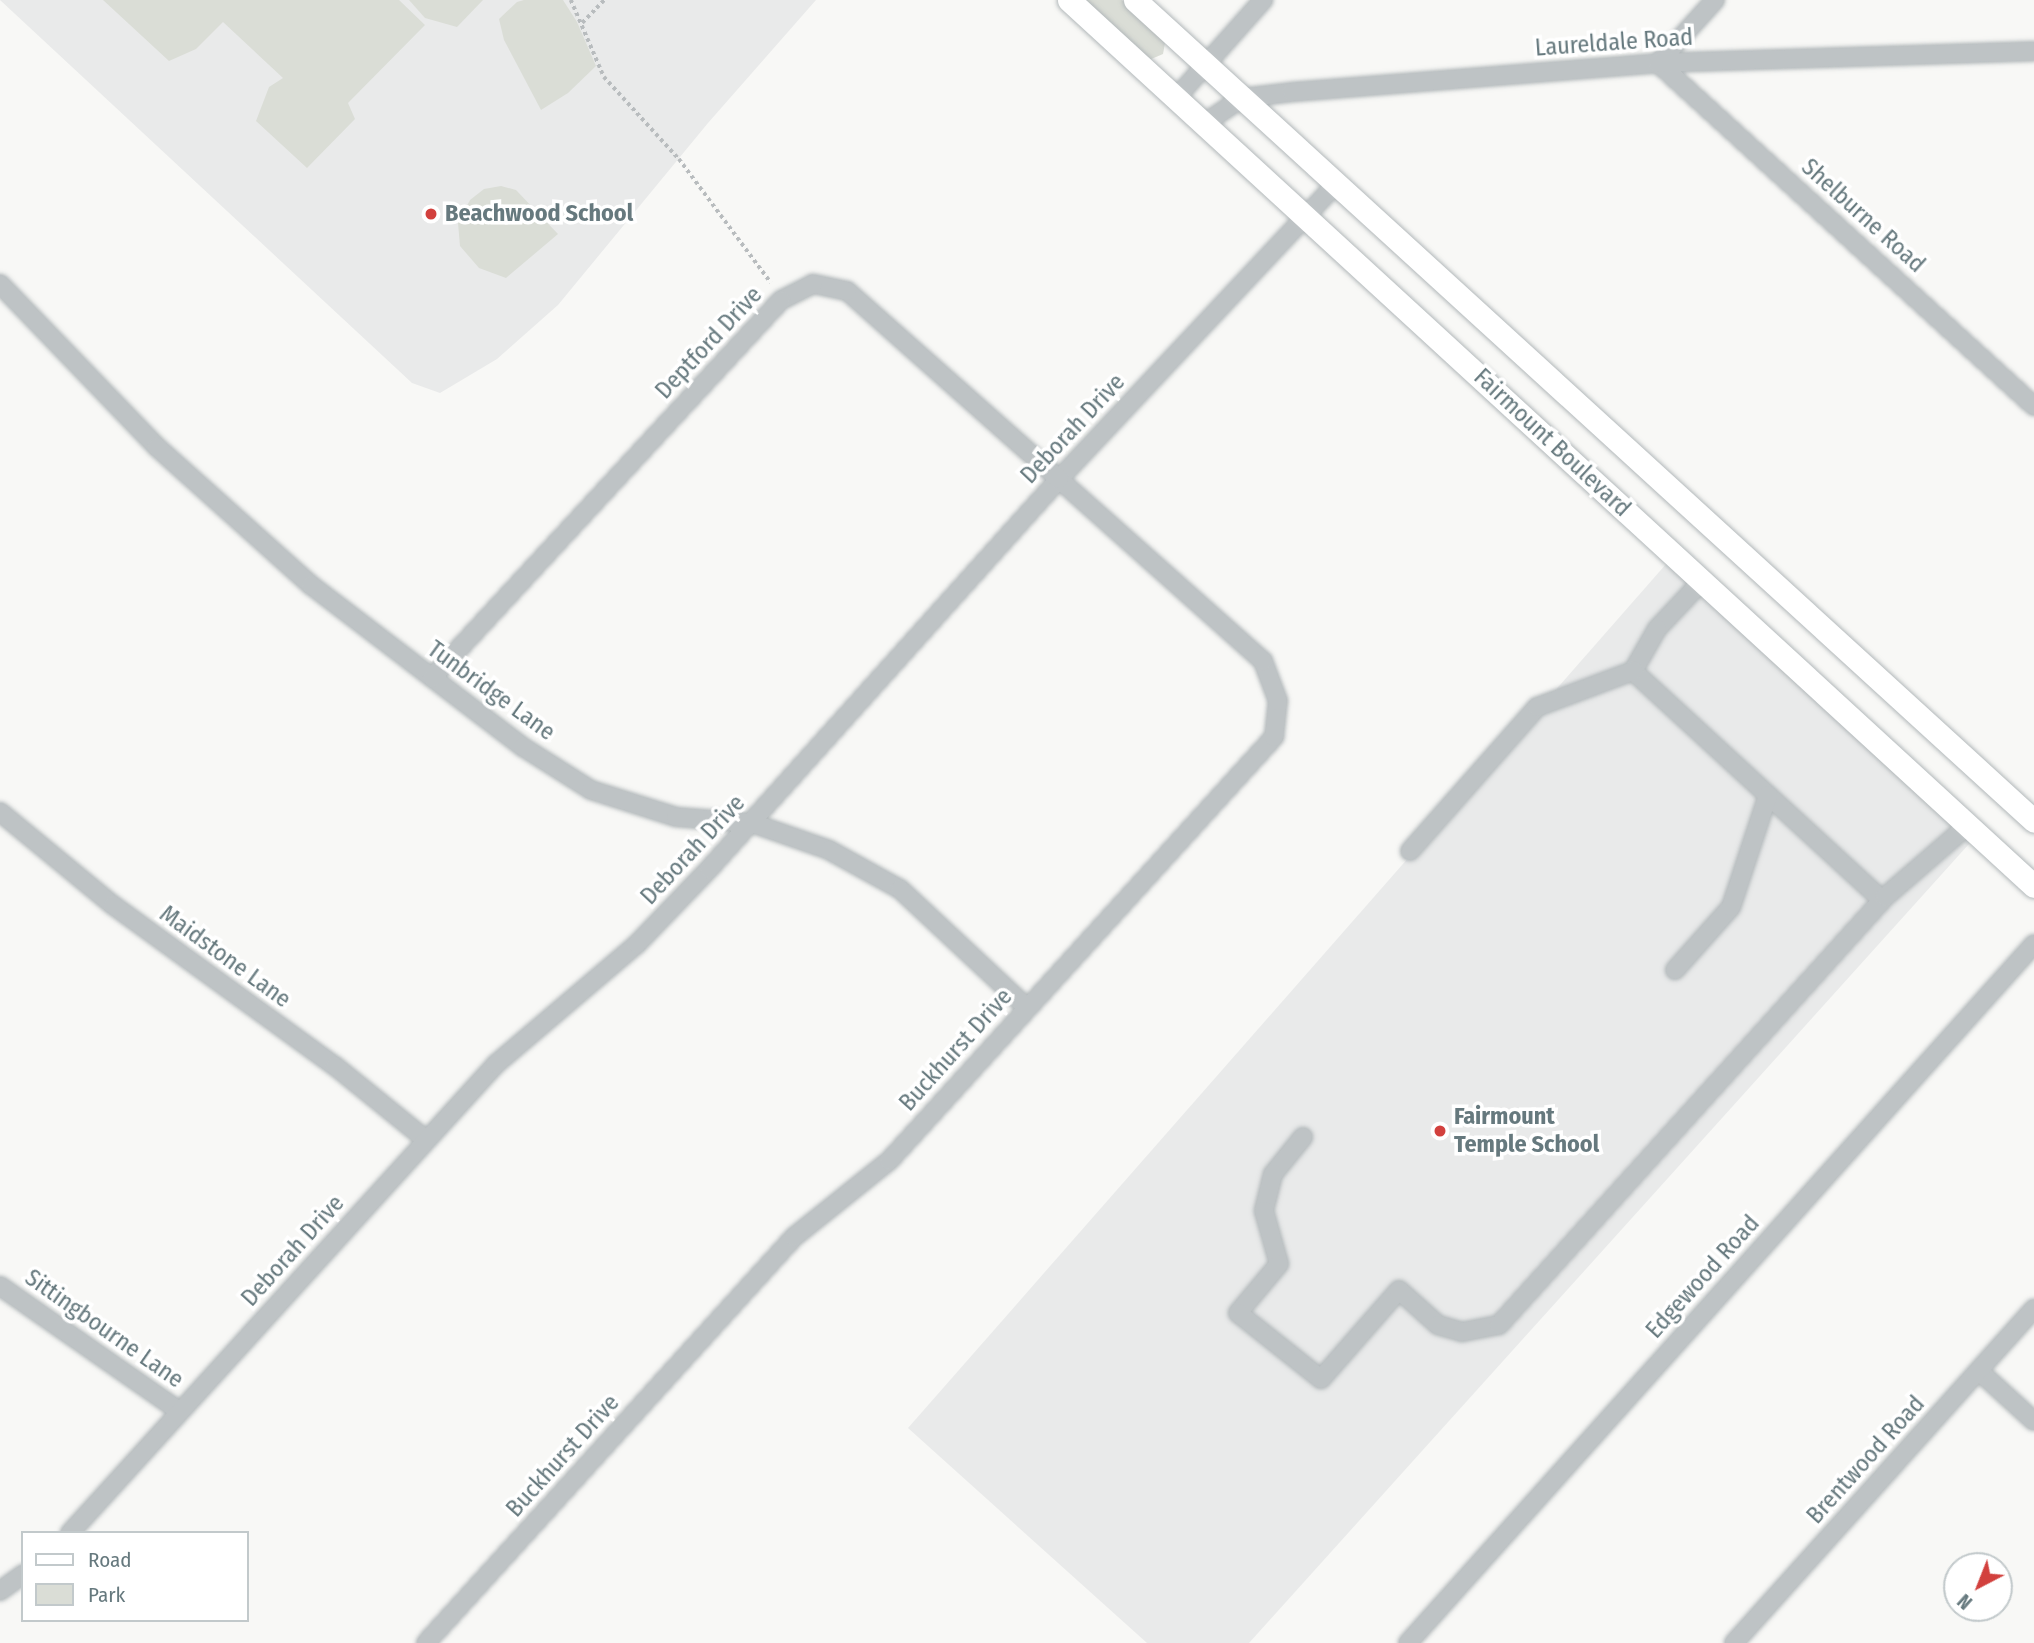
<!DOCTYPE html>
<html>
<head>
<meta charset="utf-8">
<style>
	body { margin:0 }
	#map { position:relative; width:2034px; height:1643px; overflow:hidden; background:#f8f8f6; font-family:"Fira Sans Condensed",sans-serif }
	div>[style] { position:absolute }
	.built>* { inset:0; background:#e9eaea }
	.green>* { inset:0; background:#daddd6 }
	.path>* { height:3.5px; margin-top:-1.75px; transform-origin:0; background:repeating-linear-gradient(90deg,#b8bcbe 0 3.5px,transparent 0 7px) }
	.roads { filter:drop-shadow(0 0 2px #b2b8ba) drop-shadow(0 0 2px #b2b8ba) }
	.minor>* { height:18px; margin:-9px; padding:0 9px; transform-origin:9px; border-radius:9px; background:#bec3c5 }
	.major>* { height:23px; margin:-11.5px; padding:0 11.5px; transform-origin:11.5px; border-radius:11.5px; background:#fff }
	.dots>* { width:19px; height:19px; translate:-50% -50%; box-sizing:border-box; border:4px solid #fff; border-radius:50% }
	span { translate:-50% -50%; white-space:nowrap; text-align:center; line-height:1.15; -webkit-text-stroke:7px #fff; paint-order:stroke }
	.street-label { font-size:24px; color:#66797e }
	.poi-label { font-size:24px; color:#66797e; font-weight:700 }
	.left { translate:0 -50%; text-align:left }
	.legend { position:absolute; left:21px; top:1531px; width:228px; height:91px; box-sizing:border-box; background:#fff; border:2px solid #c2c9cb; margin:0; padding:9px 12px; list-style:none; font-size:21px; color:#66797e }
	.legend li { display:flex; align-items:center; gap:14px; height:35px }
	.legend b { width:35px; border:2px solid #c2c9cb }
	.north { position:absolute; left:1943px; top:1552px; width:70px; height:70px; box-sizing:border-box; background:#fff; border:2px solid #c2c9cb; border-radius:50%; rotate:222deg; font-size:19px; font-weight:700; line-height:28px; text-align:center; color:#66797e }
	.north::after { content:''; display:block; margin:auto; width:24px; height:32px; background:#d2403d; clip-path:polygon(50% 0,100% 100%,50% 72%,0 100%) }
</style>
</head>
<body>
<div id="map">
	<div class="built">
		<i style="clip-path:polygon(0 0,816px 0,708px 123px,558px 305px,497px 359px,440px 393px,412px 383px)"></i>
		<i style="clip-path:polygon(1674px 555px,1978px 834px,1249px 1643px,1147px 1643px,908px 1428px)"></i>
	</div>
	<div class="green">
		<i style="clip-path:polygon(103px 0,399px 0,425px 25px,348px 103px,355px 119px,307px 168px,256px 121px,269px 87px,283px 78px,223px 22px,196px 49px,169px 61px)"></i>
		<i style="clip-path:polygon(409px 0,483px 0,457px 27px,425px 18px)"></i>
		<i style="clip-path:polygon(524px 0,563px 0,577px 22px,596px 66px,568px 93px,541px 110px,504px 40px,499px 19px,517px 2px)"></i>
		<i style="clip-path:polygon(1080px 0,1122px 0,1158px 33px,1165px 43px,1163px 54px,1149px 60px)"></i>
		<i style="clip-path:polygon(501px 186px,516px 190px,558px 234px,506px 278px,479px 268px,460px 246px,458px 223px,470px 200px,484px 189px)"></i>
	</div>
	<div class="path">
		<i style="left:571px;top:0;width:84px;rotate:66.8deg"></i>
		<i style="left:604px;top:77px;width:111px;rotate:47.6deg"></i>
		<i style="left:679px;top:159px;width:154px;rotate:53.4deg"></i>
		<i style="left:582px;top:23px;width:32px;rotate:-46deg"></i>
	</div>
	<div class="roads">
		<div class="minor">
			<i style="left:1715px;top:0;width:85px;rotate:132.1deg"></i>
			<i style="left:1658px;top:63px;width:509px;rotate:42.37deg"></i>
			<i style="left:1177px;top:97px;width:130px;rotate:-48.4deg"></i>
			<i style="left:1205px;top:123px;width:45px;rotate:-34deg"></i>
			<i style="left:1242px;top:98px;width:50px;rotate:-6.8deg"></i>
			<i style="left:1292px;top:92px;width:367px;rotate:-4.5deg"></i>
			<i style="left:1658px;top:63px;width:376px;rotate:-1.8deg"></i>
			<i style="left:0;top:284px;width:226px;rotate:46.1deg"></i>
			<i style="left:157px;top:447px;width:207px;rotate:41.9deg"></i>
			<i style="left:311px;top:585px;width:267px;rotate:37.4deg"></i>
			<i style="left:523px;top:747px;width:80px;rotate:32.3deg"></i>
			<i style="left:591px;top:790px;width:89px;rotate:17.6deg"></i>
			<i style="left:676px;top:817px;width:76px;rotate:4.5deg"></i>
			<i style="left:752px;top:823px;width:82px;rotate:19.3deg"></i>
			<i style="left:829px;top:850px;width:81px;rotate:28.8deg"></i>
			<i style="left:900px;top:889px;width:174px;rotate:43.1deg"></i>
			<i style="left:1702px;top:581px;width:66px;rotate:133.2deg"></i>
			<i style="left:1657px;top:629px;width:48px;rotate:119.7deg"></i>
			<i style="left:1633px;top:671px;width:338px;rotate:42.6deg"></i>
			<i style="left:0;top:812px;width:146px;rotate:39.5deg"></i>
			<i style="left:113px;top:905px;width:274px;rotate:36deg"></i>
			<i style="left:335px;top:1066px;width:116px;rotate:39deg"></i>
			<i style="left:1410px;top:851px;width:192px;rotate:-48.6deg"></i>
			<i style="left:1537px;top:707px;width:103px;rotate:-20.6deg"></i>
			<i style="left:1675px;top:970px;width:84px;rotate:-48.4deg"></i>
			<i style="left:1731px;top:907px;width:118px;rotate:-71.7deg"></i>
			<i style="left:1303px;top:1137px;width:48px;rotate:129deg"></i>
			<i style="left:1273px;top:1174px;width:38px;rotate:104deg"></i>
			<i style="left:1264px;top:1211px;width:55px;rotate:74.2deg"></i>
			<i style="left:1279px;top:1264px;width:64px;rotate:129.9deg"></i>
			<i style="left:1238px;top:1313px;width:106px;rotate:38.5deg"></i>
			<i style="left:1321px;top:1379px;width:118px;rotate:-48.8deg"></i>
			<i style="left:1399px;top:1290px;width:52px;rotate:41.9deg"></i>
			<i style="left:1438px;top:1325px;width:25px;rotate:16deg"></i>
			<i style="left:1462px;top:1332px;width:38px;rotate:-11deg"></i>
			<i style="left:1499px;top:1325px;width:576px;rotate:-47.95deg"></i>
			<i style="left:1885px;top:897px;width:110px;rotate:-40.9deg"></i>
			<i style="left:0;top:1286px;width:218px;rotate:34.9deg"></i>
			<i style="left:1979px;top:1371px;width:74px;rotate:42.3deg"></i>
			<i style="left:70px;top:1533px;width:634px;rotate:-47.75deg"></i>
			<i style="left:496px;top:1064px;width:185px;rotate:-40.4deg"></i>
			<i style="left:637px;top:944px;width:104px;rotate:-46.2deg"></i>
			<i style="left:709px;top:869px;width:524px;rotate:-48.09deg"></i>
			<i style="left:1059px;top:479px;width:405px;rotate:-46.8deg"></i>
			<i style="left:0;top:1591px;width:29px;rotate:-36deg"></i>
			<i style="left:426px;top:1643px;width:548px;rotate:-47.81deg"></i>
			<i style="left:794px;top:1237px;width:122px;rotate:-38.7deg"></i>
			<i style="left:889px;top:1161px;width:573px;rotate:-47.76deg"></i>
			<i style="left:1274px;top:737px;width:36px;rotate:-84deg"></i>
			<i style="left:1278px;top:701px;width:43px;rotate:-110.6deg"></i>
			<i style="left:1263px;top:661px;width:273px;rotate:-138.3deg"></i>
			<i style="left:1059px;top:479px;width:283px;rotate:-138.4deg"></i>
			<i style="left:847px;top:291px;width:35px;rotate:-168deg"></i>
			<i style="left:813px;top:284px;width:36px;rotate:153deg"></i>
			<i style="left:781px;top:300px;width:514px;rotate:132.72deg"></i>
			<i style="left:1408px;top:1643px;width:938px;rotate:-48.15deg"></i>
			<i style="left:1734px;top:1643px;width:449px;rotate:-48.1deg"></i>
		</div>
		<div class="major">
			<i style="left:1069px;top:0;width:1310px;rotate:42.56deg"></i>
			<i style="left:1135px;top:0;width:1217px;rotate:42.4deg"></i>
		</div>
	</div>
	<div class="dots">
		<i style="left:431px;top:214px;background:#d2403d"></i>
		<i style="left:1440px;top:1131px;background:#d2403d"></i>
	</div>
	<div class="street-label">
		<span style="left:1614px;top:43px;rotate:-4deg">Laureldale Road</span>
		<span style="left:1863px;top:216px;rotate:42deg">Shelburne Road</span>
		<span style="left:709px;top:343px;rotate:-47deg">Deptford Drive</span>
		<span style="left:1073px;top:429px;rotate:-47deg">Deborah Drive</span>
		<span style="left:1552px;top:443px;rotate:43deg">Fairmount Boulevard</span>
		<span style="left:491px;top:691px;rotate:36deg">Tunbridge Lane</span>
		<span style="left:693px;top:850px;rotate:-47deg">Deborah Drive</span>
		<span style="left:225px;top:957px;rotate:36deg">Maidstone Lane</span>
		<span style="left:956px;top:1050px;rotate:-48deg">Buckhurst Drive</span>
		<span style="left:293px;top:1251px;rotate:-48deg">Deborah Drive</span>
		<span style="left:1703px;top:1277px;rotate:-48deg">Edgewood Road</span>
		<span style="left:104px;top:1329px;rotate:35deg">Sittingbourne Lane</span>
		<span style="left:563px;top:1456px;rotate:-48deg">Buckhurst Drive</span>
		<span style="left:1866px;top:1460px;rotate:-48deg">Brentwood Road</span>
	</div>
	<div class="poi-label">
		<span class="left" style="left:445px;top:214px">Beachwood School</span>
		<span class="left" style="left:1454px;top:1131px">Fairmount<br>Temple School</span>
	</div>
	<ul class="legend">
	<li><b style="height:9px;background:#fff"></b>Road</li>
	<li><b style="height:19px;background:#daddd6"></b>Park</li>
	</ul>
	<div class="north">N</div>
</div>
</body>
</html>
